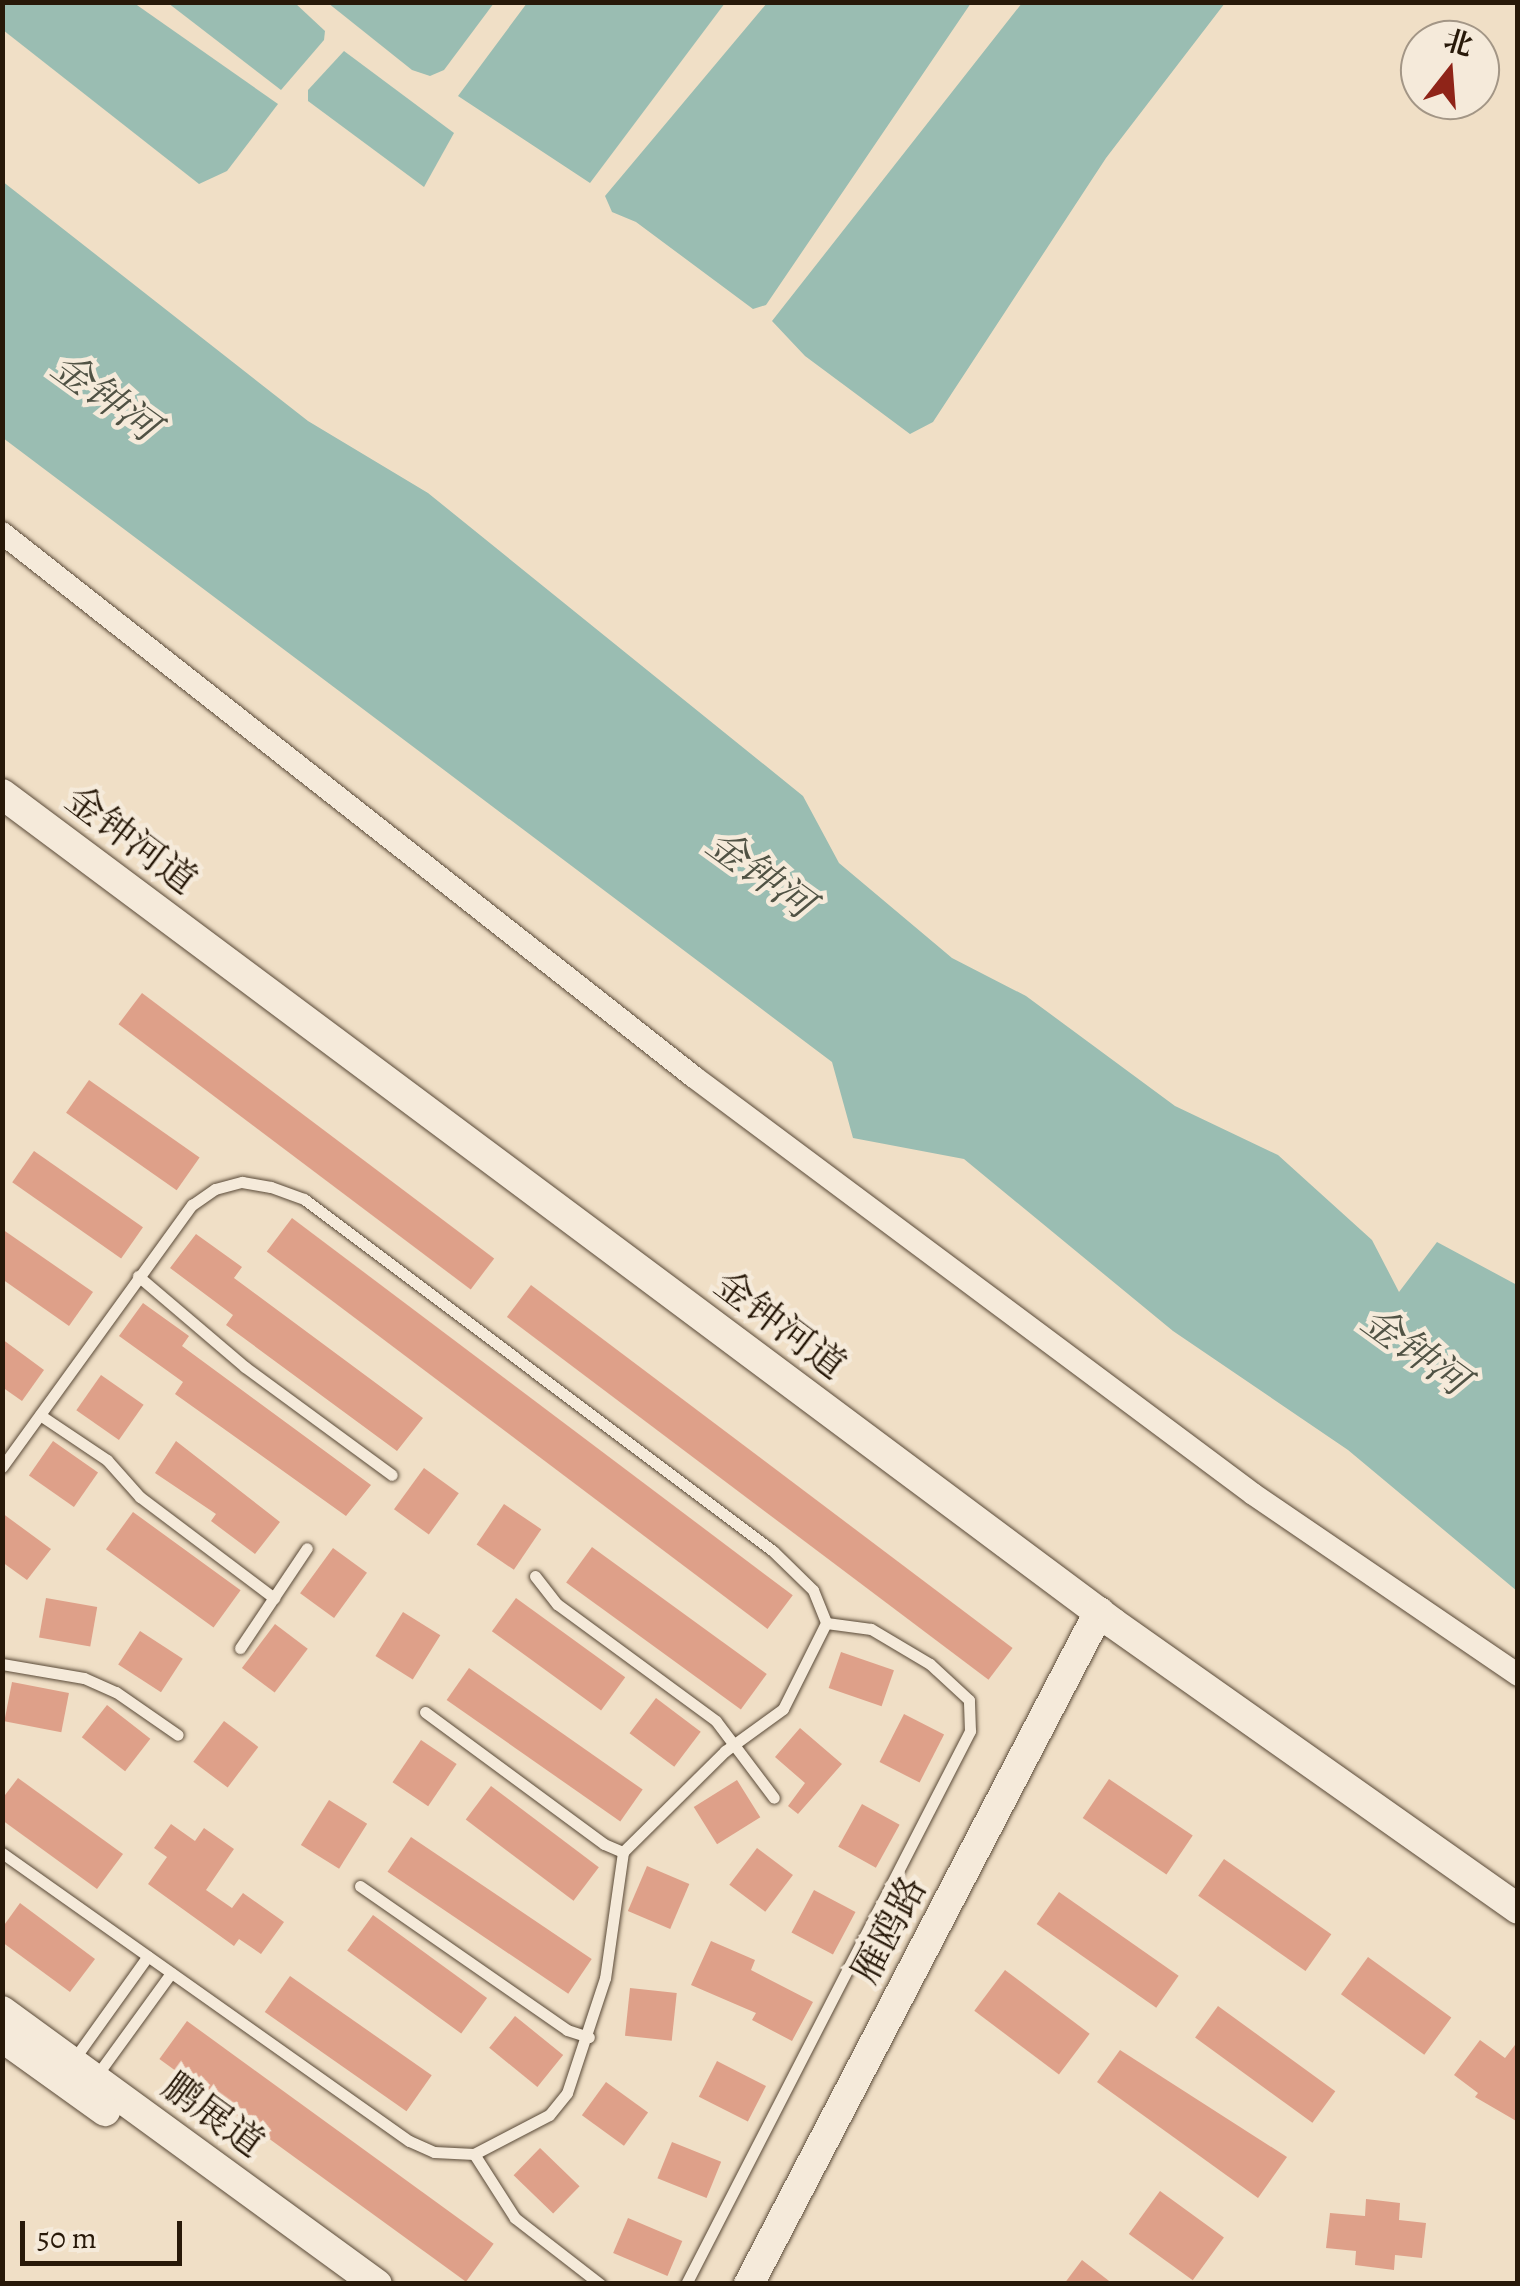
<!DOCTYPE html>
<html>
<head>
<meta charset="utf-8">
<style>
	body { margin:0 }
	#map { position:relative; width:1520px; height:2286px; overflow:hidden; background:#f0dfc6; font-family:Alegreya,"Noto Serif SC",serif }
	div>[style] { position:absolute }
	.water>* { inset:0; background:#9abdb2 }
	.building>* { inset:0; background:#dea089; transform-origin:0 0 }
	.roads { filter:drop-shadow(0 0 2px #5a4a38) drop-shadow(0 0 2px #5a4a38) }
	.lane>* { height:11px; margin:-5.5px; padding:0 5.5px; transform-origin:5.5px; border-radius:5.5px; background:#f5eada }
	.street>* { height:22px; margin:-11px; padding:0 11px; transform-origin:11px; border-radius:11px; background:#f5eada }
	.secondary>* { height:30px; margin:-15px; padding:0 15px; transform-origin:15px; border-radius:15px; background:#f5eada }
	span { translate:-50% -50%; white-space:nowrap; text-align:center; line-height:1.15; -webkit-text-stroke:9px #f5eada; paint-order:stroke }
	.street-label { font-size:38px; color:#281909 }
	.water-label { font-size:40px; color:#505244; font-style:italic }
	.frame { position:absolute; inset:0; border:5px solid #281909; pointer-events:none }
	.north { position:absolute; left:1400px; top:20px; width:100px; height:100px; box-sizing:border-box; background:#f5eada; border:2px solid #a39686; border-radius:50%; rotate:17deg; font-size:28px; font-weight:700; line-height:40px; text-align:center; color:#281909 }
	.north::after { content:''; display:block; margin:auto; width:35px; height:45px; background:#8f2418; clip-path:polygon(50% 0,100% 100%,50% 72%,0 100%) }
	.scale { position:absolute; left:20px; top:2221px; width:162px; height:45px; box-sizing:border-box; border:5px solid #281909; border-top:0; padding-left:12px; font-size:30px; line-height:35px; white-space:nowrap; color:#281909; -webkit-text-stroke:8px #f5eada; paint-order:stroke }
</style>
</head>
<body>
<div id="map">
	<div class="water">
		<i style="clip-path:polygon(2px 3px,134px 3px,278px 104px,227px 171px,199px 184px,3px 30px)"></i>
		<i style="clip-path:polygon(168px 3px,295px 3px,325px 31px,324px 40px,281px 90px)"></i>
		<i style="clip-path:polygon(328px 3px,494px 3px,444px 70px,430px 76px,412px 70px)"></i>
		<i style="clip-path:polygon(527px 3px,527px 2px,725px 3px,590px 183px,458px 96px)"></i>
		<i style="clip-path:polygon(767px 3px,971px 3px,766px 305px,753px 309px,636px 222px,612px 212px,605px 196px)"></i>
		<i style="clip-path:polygon(1022px 3px,1225px 3px,1106px 158px,933px 422px,910px 434px,805px 356px,772px 321px)"></i>
		<i style="clip-path:polygon(344px 51px,454px 133px,424px 187px,308px 101px,308px 90px)"></i>
		<i style="clip-path:polygon(2px 181px,308px 421px,428px 493px,803px 796px,839px 863px,952px 958px,1026px 996px,1175px 1106px,1278px 1155px,1372px 1240px,1399px 1292px,1437px 1242px,1517px 1285px,1517px 1591px,1348px 1450px,1173px 1331px,964px 1159px,853px 1138px,832px 1062px,3px 438px)"></i>
	</div>
	<div class="building">
		<i style="left:142px;top:993px;width:441px;height:39px;rotate:37deg"></i>
		<i style="left:89px;top:1080px;width:135px;height:40px;rotate:35deg"></i>
		<i style="left:34px;top:1151px;width:133px;height:38px;rotate:35deg"></i>
		<i style="left:292px;top:1218px;width:627px;height:42px;rotate:37deg"></i>
		<i style="clip-path:polygon(2px 1229px,93px 1292px,69px 1326px,2px 1279px)"></i>
		<i style="clip-path:polygon(196px 1234px,242px 1267px,234px 1278px,423px 1418px,397px 1451px,226px 1325px,233px 1315px,170px 1268px)"></i>
		<i style="left:531px;top:1285px;width:603px;height:40px;rotate:37deg"></i>
		<i style="clip-path:polygon(143px 1303px,189px 1336px,182px 1346px,371px 1485px,346px 1516px,175px 1394px,183px 1382px,119px 1336px)"></i>
		<i style="clip-path:polygon(2px 1339px,44px 1370px,22px 1401px,2px 1387px)"></i>
		<i style="left:101px;top:1375px;width:52px;height:43px;rotate:35deg"></i>
		<i style="left:53px;top:1441px;width:55px;height:42px;rotate:35deg"></i>
		<i style="clip-path:polygon(176px 1441px,280px 1522px,255px 1554px,211px 1521px,216px 1514px,155px 1473px)"></i>
		<i style="left:424px;top:1468px;width:43px;height:51px;rotate:36deg"></i>
		<i style="left:504px;top:1504px;width:45px;height:49px;rotate:34deg"></i>
		<i style="left:133px;top:1512px;width:133px;height:46px;rotate:36deg"></i>
		<i style="clip-path:polygon(2px 1513px,51px 1549px,27px 1580px,2px 1562px)"></i>
		<i style="left:592px;top:1547px;width:216px;height:44px;rotate:36deg"></i>
		<i style="left:333px;top:1548px;width:42px;height:56px;rotate:36deg"></i>
		<i style="left:46px;top:1598px;width:52px;height:40px;rotate:10deg"></i>
		<i style="left:516px;top:1598px;width:135px;height:41px;rotate:36deg"></i>
		<i style="left:403px;top:1612px;width:44px;height:52px;rotate:32deg"></i>
		<i style="left:275px;top:1624px;width:41px;height:55px;rotate:37deg"></i>
		<i style="left:140px;top:1631px;width:51px;height:40px;rotate:33deg"></i>
		<i style="left:841px;top:1652px;width:56px;height:38px;rotate:19deg"></i>
		<i style="left:469px;top:1668px;width:212px;height:39px;rotate:35deg"></i>
		<i style="left:12px;top:1682px;width:58px;height:40px;rotate:11deg"></i>
		<i style="left:656px;top:1698px;width:56px;height:44px;rotate:37deg"></i>
		<i style="left:107px;top:1705px;width:55px;height:41px;rotate:38deg"></i>
		<i style="left:904px;top:1714px;width:45px;height:54px;rotate:27deg"></i>
		<i style="left:224px;top:1721px;width:43px;height:51px;rotate:37deg"></i>
		<i style="clip-path:polygon(800px 1728px,842px 1764px,798px 1814px,788px 1806px,805px 1783px,775px 1757px)"></i>
		<i style="left:421px;top:1740px;width:43px;height:51px;rotate:34deg"></i>
		<i style="clip-path:polygon(18px 1778px,123px 1854px,97px 1889px,2px 1820px,2px 1799px)"></i>
		<i style="left:1109px;top:1779px;width:101px;height:47px;rotate:34deg"></i>
		<i style="left:737px;top:1780px;width:44px;height:51px;rotate:58deg"></i>
		<i style="left:491px;top:1786px;width:135px;height:42px;rotate:37deg"></i>
		<i style="left:329px;top:1800px;width:45px;height:53px;rotate:32deg"></i>
		<i style="left:862px;top:1804px;width:43px;height:49px;rotate:29deg"></i>
		<i style="clip-path:polygon(171px 1824px,195px 1841px,204px 1828px,234px 1849px,206px 1890px,232px 1908px,243px 1893px,284px 1922px,261px 1954px,239px 1939px,234px 1946px,148px 1884px,167px 1857px,154px 1848px)"></i>
		<i style="left:411px;top:1837px;width:218px;height:42px;rotate:34deg"></i>
		<i style="left:757px;top:1848px;width:45px;height:46px;rotate:37deg"></i>
		<i style="left:1224px;top:1859px;width:131px;height:45px;rotate:35deg"></i>
		<i style="left:647px;top:1866px;width:46px;height:49px;rotate:23deg"></i>
		<i style="left:814px;top:1890px;width:47px;height:48px;rotate:28deg"></i>
		<i style="left:1059px;top:1892px;width:146px;height:39px;rotate:35deg"></i>
		<i style="clip-path:polygon(20px 1903px,95px 1959px,70px 1992px,2px 1942px,2px 1928px)"></i>
		<i style="left:373px;top:1915px;width:141px;height:44px;rotate:36deg"></i>
		<i style="clip-path:polygon(711px 1941px,755px 1960px,751px 1970px,813px 2002px,792px 2041px,752px 2020px,756px 2013px,691px 1985px)"></i>
		<i style="left:1368px;top:1957px;width:103px;height:46px;rotate:36deg"></i>
		<i style="left:1005px;top:1970px;width:106px;height:51px;rotate:37deg"></i>
		<i style="left:290px;top:1976px;width:173px;height:44px;rotate:35deg"></i>
		<i style="left:630px;top:1988px;width:47px;height:48px;rotate:6deg"></i>
		<i style="left:1218px;top:2006px;width:145px;height:39px;rotate:36deg"></i>
		<i style="left:515px;top:2016px;width:62px;height:41px;rotate:39deg"></i>
		<i style="left:187px;top:2021px;width:379px;height:47px;rotate:36deg"></i>
		<i style="clip-path:polygon(1480px 2040px,1505px 2058px,1518px 2041px,1518px 2122px,1475px 2097px,1478px 2093px,1454px 2075px)"></i>
		<i style="clip-path:polygon(1120px 2050px,1287px 2157px,1258px 2198px,1097px 2082px)"></i>
		<i style="left:717px;top:2061px;width:55px;height:40px;rotate:27deg"></i>
		<i style="left:606px;top:2082px;width:52px;height:41px;rotate:36deg"></i>
		<i style="left:672px;top:2142px;width:53px;height:39px;rotate:22deg"></i>
		<i style="left:540px;top:2148px;width:55px;height:38px;rotate:44deg"></i>
		<i style="left:1160px;top:2191px;width:79px;height:53px;rotate:36deg"></i>
		<i style="clip-path:polygon(1366px 2199px,1400px 2203px,1399px 2220px,1426px 2223px,1422px 2258px,1395px 2255px,1394px 2270px,1355px 2265px,1356px 2251px,1326px 2248px,1330px 2213px,1365px 2216px)"></i>
		<i style="left:628px;top:2218px;width:59px;height:38px;rotate:23deg"></i>
		<i style="clip-path:polygon(1082px 2260px,1113px 2284px,1064px 2284px)"></i>
	</div>
	<div class="roads">
		<div class="lane">
			<i style="left:138px;top:1276px;width:140px;rotate:40.4deg"></i>
			<i style="left:245px;top:1367px;width:182px;rotate:36.3deg"></i>
			<i style="left:40px;top:1415px;width:81px;rotate:33.9deg"></i>
			<i style="left:107px;top:1460px;width:50px;rotate:48.3deg"></i>
			<i style="left:140px;top:1497px;width:168px;rotate:37deg"></i>
			<i style="left:2px;top:1467px;width:324px;rotate:-54.1deg"></i>
			<i style="left:192px;top:1205px;width:28px;rotate:-35deg"></i>
			<i style="left:215px;top:1189px;width:28px;rotate:-15deg"></i>
			<i style="left:242px;top:1182px;width:29px;rotate:10deg"></i>
			<i style="left:271px;top:1187px;width:35px;rotate:20deg"></i>
			<i style="left:304px;top:1199px;width:586px;rotate:36.89deg"></i>
			<i style="left:773px;top:1551px;width:56px;rotate:44.3deg"></i>
			<i style="left:813px;top:1590px;width:35px;rotate:68deg"></i>
			<i style="left:826px;top:1623px;width:96px;rotate:116.6deg"></i>
			<i style="left:783px;top:1709px;width:72px;rotate:144.1deg"></i>
			<i style="left:725px;top:1751px;width:144px;rotate:135.3deg"></i>
			<i style="left:623px;top:1852px;width:127px;rotate:98.1deg"></i>
			<i style="left:605px;top:1978px;width:121px;rotate:108.3deg"></i>
			<i style="left:567px;top:2093px;width:28px;rotate:129deg"></i>
			<i style="left:549px;top:2115px;width:85px;rotate:152.5deg"></i>
			<i style="left:474px;top:2154px;width:40px;rotate:-177.1deg"></i>
			<i style="left:434px;top:2152px;width:27px;rotate:-156deg"></i>
			<i style="left:409px;top:2141px;width:499px;rotate:-144.7deg"></i>
			<i style="left:535px;top:1576px;width:36px;rotate:52deg"></i>
			<i style="left:557px;top:1604px;width:197px;rotate:36.3deg"></i>
			<i style="left:716px;top:1721px;width:96px;rotate:53deg"></i>
			<i style="left:240px;top:1648px;width:120px;rotate:-56.2deg"></i>
			<i style="left:2px;top:1664px;width:83px;rotate:9.7deg"></i>
			<i style="left:84px;top:1678px;width:35px;rotate:24deg"></i>
			<i style="left:116px;top:1692px;width:75px;rotate:34.7deg"></i>
			<i style="left:425px;top:1712px;width:222px;rotate:36.4deg"></i>
			<i style="left:604px;top:1844px;width:21px;rotate:23deg"></i>
			<i style="left:360px;top:1886px;width:252px;rotate:34.8deg"></i>
			<i style="left:567px;top:2030px;width:23px;rotate:18deg"></i>
			<i style="left:72px;top:2062px;width:130px;rotate:-54.4deg"></i>
			<i style="left:97px;top:2075px;width:126px;rotate:-54deg"></i>
			<i style="left:474px;top:2154px;width:76px;rotate:57.4deg"></i>
			<i style="left:515px;top:2218px;width:108px;rotate:37.8deg"></i>
			<i style="left:686px;top:2284px;width:622px;rotate:-62.82deg"></i>
			<i style="left:970px;top:1731px;width:31px;rotate:-92deg"></i>
			<i style="left:969px;top:1700px;width:53px;rotate:-137.3deg"></i>
			<i style="left:930px;top:1664px;width:69px;rotate:-149.3deg"></i>
			<i style="left:871px;top:1629px;width:45px;rotate:-172.4deg"></i>
		</div>
		<div class="street">
			<i style="left:2px;top:533px;width:880px;rotate:38.17deg"></i>
			<i style="left:694px;top:1077px;width:697px;rotate:36.72deg"></i>
			<i style="left:1253px;top:1494px;width:321px;rotate:34.3deg"></i>
		</div>
		<div class="secondary">
			<i style="left:2px;top:794px;width:1386px;rotate:36.73deg"></i>
			<i style="left:1113px;top:1623px;width:496px;rotate:35.2deg"></i>
			<i style="left:2px;top:2011px;width:464px;rotate:36.1deg"></i>
			<i style="left:2px;top:2037px;width:127px;rotate:35.7deg"></i>
			<i style="left:749px;top:2284px;width:758px;rotate:-62.49deg"></i>
		</div>
	</div>
	<div class="street-label">
		<span style="left:131px;top:840px;rotate:37deg">金钟河道</span>
		<span style="left:780px;top:1325px;rotate:37deg">金钟河道</span>
		<span style="left:889px;top:1930px;rotate:-62deg">雁鸥路</span>
		<span style="left:213px;top:2115px;rotate:36deg">鹏展道</span>
	</div>
	<div class="water-label">
		<span style="left:105px;top:397px;rotate:36deg">金钟河</span>
		<span style="left:760px;top:874px;rotate:36deg">金钟河</span>
		<span style="left:1415px;top:1351px;rotate:36deg">金钟河</span>
	</div>
	<div class="frame"></div>
	<div class="north">北</div>
	<div class="scale">50 m</div>
</div>
</body>
</html>
